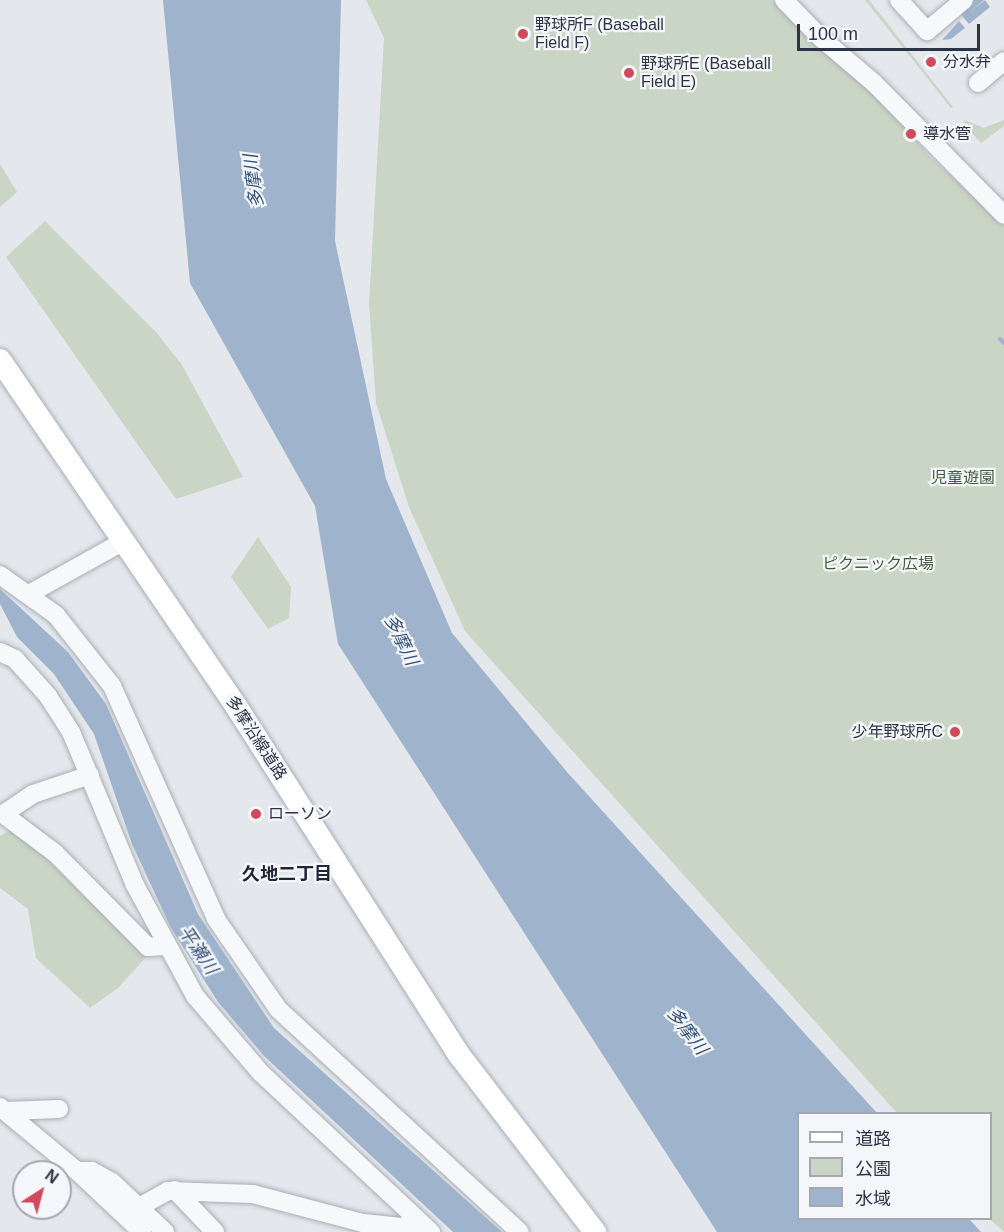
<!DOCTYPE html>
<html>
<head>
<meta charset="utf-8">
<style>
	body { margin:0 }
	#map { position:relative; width:1004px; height:1232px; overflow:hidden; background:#e4e7ec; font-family:Helvetica,"Noto Sans JP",sans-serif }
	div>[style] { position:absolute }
	.green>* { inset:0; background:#c9d6c5 }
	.water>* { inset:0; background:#9fb4cc }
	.stream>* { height:4px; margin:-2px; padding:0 2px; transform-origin:2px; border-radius:2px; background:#9fb4cc }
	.roads { filter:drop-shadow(0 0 2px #a9aeb7) drop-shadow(0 0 2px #a9aeb7) }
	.minor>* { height:18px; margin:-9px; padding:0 9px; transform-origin:9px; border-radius:9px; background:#f7f8fa }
	.major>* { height:22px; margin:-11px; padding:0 11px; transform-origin:11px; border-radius:11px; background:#fff }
	.dots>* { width:16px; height:16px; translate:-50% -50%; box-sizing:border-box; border:3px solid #f4f6f9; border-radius:50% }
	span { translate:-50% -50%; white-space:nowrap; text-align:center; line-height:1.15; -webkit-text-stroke:4.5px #f4f6f9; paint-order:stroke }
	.poi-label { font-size:16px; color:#2b3445 }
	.left { translate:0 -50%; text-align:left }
	.right { translate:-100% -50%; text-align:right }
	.park-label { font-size:16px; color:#3f6138 }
	.street-label { font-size:16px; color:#2b3445 }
	.water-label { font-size:18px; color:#34527a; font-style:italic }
	.neighbourhood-label { font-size:18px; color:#1d2536; font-weight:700 }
	.legend { position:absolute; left:797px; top:1112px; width:195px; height:108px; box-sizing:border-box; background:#f4f6f9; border:2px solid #a4a8b1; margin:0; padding:8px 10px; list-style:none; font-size:18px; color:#2b3445 }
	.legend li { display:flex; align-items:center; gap:12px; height:30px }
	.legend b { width:30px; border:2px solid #a4a8b1 }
	.north { position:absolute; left:12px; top:1160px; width:60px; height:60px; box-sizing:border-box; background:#f4f6f9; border:2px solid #a4a8b1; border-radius:50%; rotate:36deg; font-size:16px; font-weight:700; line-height:24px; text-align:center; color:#2b3445 }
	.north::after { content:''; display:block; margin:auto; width:21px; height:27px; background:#d1495b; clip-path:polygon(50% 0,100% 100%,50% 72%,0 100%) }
	.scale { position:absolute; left:797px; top:24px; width:183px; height:27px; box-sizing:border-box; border:3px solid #2b3445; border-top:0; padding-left:8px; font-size:18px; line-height:21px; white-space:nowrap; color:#2b3445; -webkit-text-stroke:4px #f4f6f9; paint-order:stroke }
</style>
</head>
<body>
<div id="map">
	<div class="green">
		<i style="clip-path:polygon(366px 0,772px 0,882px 100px,928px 155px,1004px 225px,1004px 1232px,990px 1219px,990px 1114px,897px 1113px,465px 631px,409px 507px,376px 403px,369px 304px,384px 38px)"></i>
		<i style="clip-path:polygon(865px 0,869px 0,953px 107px,951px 108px)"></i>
		<i style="clip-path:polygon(965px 120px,984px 128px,1004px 120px,1004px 126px,981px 143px,963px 123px)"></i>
		<i style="clip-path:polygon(0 164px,17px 192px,0 207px)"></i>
		<i style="clip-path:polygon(45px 221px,156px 332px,182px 365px,243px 477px,176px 499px,6px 257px)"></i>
		<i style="clip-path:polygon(258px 537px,291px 587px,289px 618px,268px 629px,231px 577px)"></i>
		<i style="clip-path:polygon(11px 829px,75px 882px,127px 939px,148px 955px,118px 988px,90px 1008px,36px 958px,28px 909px,0 888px,0 836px)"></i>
	</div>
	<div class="water">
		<i style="clip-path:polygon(163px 0,341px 0,335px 241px,386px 479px,452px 633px,567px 772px,877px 1113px,798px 1114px,798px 1218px,969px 1219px,981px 1232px,717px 1232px,338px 644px,315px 506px,190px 283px)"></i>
		<i style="clip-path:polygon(970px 0,984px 0,968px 14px,985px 0,990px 7px,969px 24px,957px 10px)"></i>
		<i style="clip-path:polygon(959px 21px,965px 28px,951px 39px,942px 40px)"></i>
		<i style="clip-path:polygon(0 589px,68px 652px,106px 704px,198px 914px,274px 1028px,502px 1232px,453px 1232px,264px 1056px,218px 1002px,171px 928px,132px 844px,94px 734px,54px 674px,17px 637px,0 604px)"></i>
	</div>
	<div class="stream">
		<i style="left:1000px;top:339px;width:6px;rotate:45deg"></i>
	</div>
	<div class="roads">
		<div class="minor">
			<i style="left:784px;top:0;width:53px;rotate:45.8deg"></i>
			<i style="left:821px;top:38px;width:70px;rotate:40.3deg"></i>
			<i style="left:874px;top:83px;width:185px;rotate:45.4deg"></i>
			<i style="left:899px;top:0;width:42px;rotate:47.9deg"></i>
			<i style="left:927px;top:31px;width:48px;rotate:-40deg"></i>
			<i style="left:978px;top:83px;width:34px;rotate:-40deg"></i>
			<i style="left:0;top:575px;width:69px;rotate:35.5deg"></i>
			<i style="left:56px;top:615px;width:90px;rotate:51.7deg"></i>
			<i style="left:112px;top:686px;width:255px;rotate:65.9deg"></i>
			<i style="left:216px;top:919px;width:109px;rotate:55.4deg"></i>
			<i style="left:278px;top:1009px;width:329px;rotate:42.7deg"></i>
			<i style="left:29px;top:594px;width:109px;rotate:-29.2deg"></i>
			<i style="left:0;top:652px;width:17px;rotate:25deg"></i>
			<i style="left:15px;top:659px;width:50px;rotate:48.3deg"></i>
			<i style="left:48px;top:696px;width:43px;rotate:57.4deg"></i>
			<i style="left:71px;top:732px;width:166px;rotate:67.3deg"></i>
			<i style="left:135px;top:885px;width:126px;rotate:61.6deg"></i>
			<i style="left:195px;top:996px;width:101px;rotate:49.4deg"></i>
			<i style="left:261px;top:1073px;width:233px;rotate:43.1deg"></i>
			<i style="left:90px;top:775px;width:60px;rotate:161.6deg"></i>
			<i style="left:33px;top:794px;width:36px;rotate:146deg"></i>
			<i style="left:3px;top:814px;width:65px;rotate:36.9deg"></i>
			<i style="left:55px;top:853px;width:132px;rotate:45.3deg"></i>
			<i style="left:148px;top:947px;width:17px;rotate:-3deg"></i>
			<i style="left:0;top:1107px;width:100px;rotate:39.7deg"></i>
			<i style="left:77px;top:1171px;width:89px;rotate:43.2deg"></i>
			<i style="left:7px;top:1111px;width:52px;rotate:-2.2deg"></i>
			<i style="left:79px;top:1171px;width:13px"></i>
			<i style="left:92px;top:1171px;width:23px;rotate:29deg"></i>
			<i style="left:112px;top:1182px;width:73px;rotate:43.3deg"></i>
			<i style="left:175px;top:1190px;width:58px;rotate:46.4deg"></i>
			<i style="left:141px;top:1206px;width:31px;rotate:-29deg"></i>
			<i style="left:168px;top:1191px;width:85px;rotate:2deg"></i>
			<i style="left:253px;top:1194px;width:114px;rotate:14.8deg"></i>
			<i style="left:363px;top:1223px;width:36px;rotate:6deg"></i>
			<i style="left:399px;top:1227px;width:22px;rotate:-10deg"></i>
		</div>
		<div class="major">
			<i style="left:0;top:360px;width:419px;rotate:55.7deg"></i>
			<i style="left:236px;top:706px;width:416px;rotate:57.4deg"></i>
			<i style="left:460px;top:1056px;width:222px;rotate:52.5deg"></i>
		</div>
	</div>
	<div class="dots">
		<i style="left:523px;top:34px;background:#d1495b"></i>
		<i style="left:931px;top:62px;background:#d1495b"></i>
		<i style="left:629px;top:73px;background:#d1495b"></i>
		<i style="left:911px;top:134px;background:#d1495b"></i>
		<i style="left:955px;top:732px;background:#d1495b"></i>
		<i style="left:256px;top:814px;background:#d1495b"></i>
	</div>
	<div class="poi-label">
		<span class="left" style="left:535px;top:34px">野球所F (Baseball<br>Field F)</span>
		<span class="left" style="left:943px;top:62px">分水弁</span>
		<span class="left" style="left:641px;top:73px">野球所E (Baseball<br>Field E)</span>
		<span class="left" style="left:923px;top:134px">導水管</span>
		<span class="right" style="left:943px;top:732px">少年野球所C</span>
		<span class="left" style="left:268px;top:814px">ローソン</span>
	</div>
	<div class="park-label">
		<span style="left:963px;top:478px">児童遊園</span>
		<span style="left:878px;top:564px">ピクニック広場</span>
	</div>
	<div class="street-label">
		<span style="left:256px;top:738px;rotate:57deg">多摩沿線道路</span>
	</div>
	<div class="water-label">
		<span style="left:254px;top:181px;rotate:-97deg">多摩川</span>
		<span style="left:401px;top:640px;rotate:64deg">多摩川</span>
		<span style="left:198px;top:950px;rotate:56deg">平瀬川</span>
		<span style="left:687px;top:1031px;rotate:53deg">多摩川</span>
	</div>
	<div class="neighbourhood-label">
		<span style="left:287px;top:874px">久地二丁目</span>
	</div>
	<ul class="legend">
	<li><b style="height:8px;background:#fff"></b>道路</li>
	<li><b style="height:16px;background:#c9d6c5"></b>公園</li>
	<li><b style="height:16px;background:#9fb4cc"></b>水域</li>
	</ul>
	<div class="north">N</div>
	<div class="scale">100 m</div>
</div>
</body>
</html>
